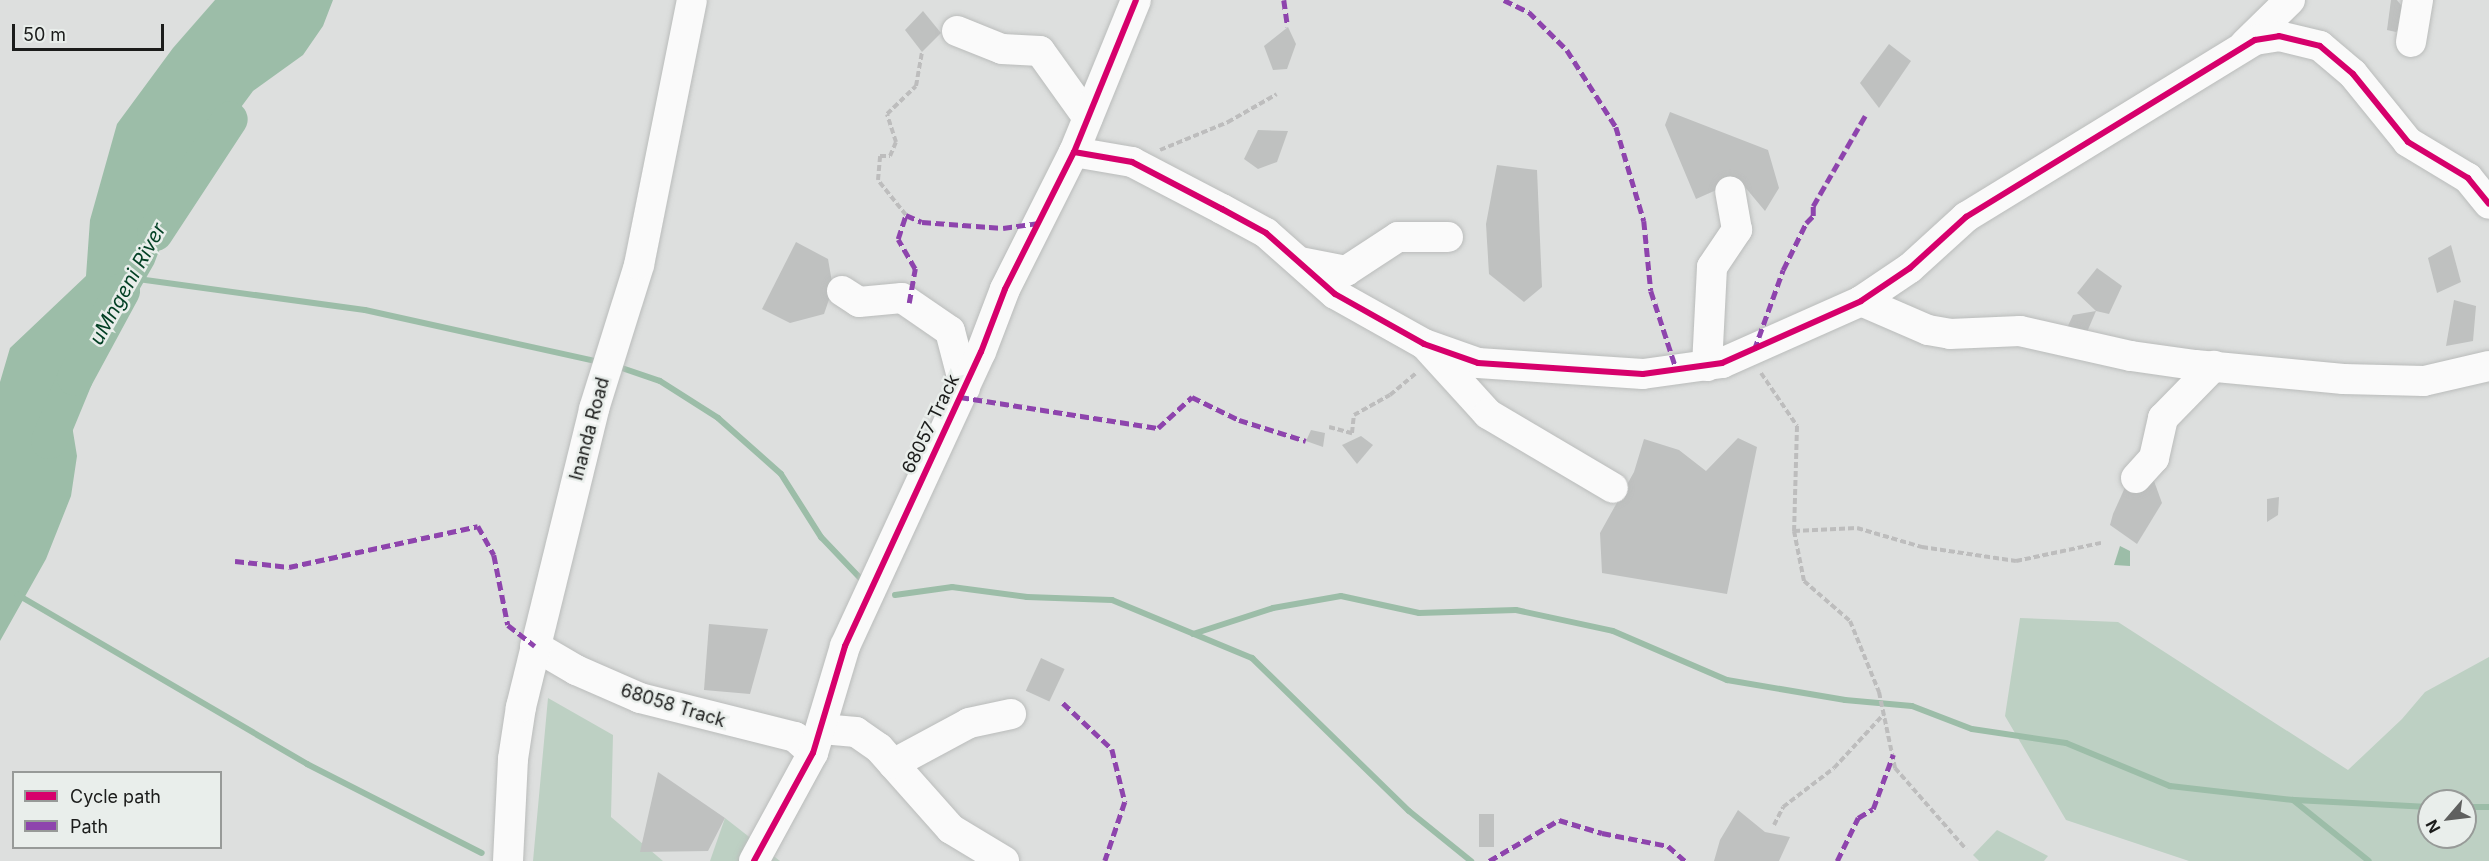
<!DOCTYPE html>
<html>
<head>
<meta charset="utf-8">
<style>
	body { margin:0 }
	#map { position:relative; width:2489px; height:861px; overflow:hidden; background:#dddfde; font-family:Inter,sans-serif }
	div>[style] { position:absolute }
	.green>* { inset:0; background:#bdd0c3 }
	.water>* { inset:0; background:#9cbda8 }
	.stream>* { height:6px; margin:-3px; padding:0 3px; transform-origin:3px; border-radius:3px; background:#9cbda8 }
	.river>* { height:36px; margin:-18px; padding:0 18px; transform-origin:18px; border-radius:18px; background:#9cbda8 }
	.building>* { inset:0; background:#bfc1c0; transform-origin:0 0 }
	.path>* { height:4px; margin-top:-2px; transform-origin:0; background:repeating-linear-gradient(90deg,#bdbdbd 0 6px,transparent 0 9px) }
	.roads { filter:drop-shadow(0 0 2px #babcbb) drop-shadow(0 0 2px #babcbb) }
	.minor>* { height:30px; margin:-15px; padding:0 15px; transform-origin:15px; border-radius:15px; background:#fafafa }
	.quiet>* { height:4.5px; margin-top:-2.25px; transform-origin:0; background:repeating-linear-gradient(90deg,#8e44ad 0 9px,transparent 0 13.5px) }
	.cycleway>* { height:6px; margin:-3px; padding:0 3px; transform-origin:3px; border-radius:3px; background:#d6006c }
	span { translate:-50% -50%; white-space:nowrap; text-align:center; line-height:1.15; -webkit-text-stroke:5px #e9eeeb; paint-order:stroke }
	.street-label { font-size:18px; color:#1b1c1b }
	.water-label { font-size:20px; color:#013f23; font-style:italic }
	.legend { position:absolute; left:12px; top:771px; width:210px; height:78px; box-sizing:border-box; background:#e9eeeb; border:2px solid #979a98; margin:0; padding:8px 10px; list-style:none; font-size:18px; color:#1b1c1b }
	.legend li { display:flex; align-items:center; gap:12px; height:30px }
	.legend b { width:30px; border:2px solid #979a98 }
	.north { position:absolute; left:2417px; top:789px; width:60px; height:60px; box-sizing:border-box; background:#e9eeeb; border:2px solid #979a98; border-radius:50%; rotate:242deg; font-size:16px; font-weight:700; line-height:24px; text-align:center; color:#1b1c1b }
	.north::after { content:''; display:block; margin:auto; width:21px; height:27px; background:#5f605f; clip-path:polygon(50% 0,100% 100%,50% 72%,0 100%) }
	.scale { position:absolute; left:12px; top:24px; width:152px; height:27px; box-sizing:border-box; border:3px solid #1b1c1b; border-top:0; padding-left:8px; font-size:18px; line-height:21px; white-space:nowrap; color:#1b1c1b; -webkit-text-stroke:4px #e9eeeb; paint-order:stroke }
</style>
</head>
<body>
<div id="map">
	<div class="green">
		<i style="clip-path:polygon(evenodd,2020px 618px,2118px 622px,2348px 770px,2402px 719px,2425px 692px,2489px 657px,2489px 861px,2189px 861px,2066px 820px,2005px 716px,2020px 618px,2429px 801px,2465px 801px,2465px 837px,2429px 837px,2429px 801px)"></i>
		<i style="clip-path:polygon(548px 698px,613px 735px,611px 817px,663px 861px,533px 861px)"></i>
		<i style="clip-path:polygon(725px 818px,780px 861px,710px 861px)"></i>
		<i style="clip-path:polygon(1997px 830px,2048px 856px,2044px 861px,1979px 861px,1973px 855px)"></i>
	</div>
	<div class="water">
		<i style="clip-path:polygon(215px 0,333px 0,323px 26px,303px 55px,253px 91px,184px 184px,154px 264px,123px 318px,79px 351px,70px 373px,67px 395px,77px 456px,71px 496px,46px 559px,0 641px,0 382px,10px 348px,86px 276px,90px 220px,117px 124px,173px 48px)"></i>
		<i style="clip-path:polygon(2120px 546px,2130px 551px,2130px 566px,2114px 565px)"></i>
	</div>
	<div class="stream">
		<i style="left:138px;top:279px;width:229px;rotate:7.8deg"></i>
		<i style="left:365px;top:310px;width:241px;rotate:12.5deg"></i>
		<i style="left:616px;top:366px;width:46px;rotate:18.8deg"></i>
		<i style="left:660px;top:381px;width:69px;rotate:32.5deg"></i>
		<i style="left:718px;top:418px;width:84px;rotate:41.6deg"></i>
		<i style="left:781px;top:474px;width:75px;rotate:57.6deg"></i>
		<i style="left:821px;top:537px;width:58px;rotate:46.4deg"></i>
		<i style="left:18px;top:595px;width:335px;rotate:30.3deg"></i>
		<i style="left:307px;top:764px;width:196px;rotate:27deg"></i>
		<i style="left:895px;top:595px;width:58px;rotate:-8deg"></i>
		<i style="left:952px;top:587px;width:76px;rotate:7.6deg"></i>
		<i style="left:1027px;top:597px;width:85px;rotate:2deg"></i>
		<i style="left:1112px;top:600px;width:152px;rotate:22.5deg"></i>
		<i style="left:1252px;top:658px;width:219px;rotate:44.3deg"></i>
		<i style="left:1409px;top:811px;width:80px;rotate:38.9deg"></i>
		<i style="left:1193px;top:634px;width:84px;rotate:-18deg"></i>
		<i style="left:1273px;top:608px;width:69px;rotate:-10deg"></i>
		<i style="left:1341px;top:596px;width:80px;rotate:12.3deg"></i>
		<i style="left:1419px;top:613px;width:97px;rotate:-1.8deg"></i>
		<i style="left:1516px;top:610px;width:99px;rotate:12.2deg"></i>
		<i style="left:1613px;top:631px;width:124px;rotate:23.3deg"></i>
		<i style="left:1727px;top:680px;width:120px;rotate:9.6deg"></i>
		<i style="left:1845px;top:700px;width:67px;rotate:5.1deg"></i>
		<i style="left:1912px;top:706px;width:64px;rotate:21deg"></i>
		<i style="left:1972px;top:729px;width:95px;rotate:8.5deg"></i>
		<i style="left:2066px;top:743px;width:113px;rotate:22.5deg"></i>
		<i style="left:2170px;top:786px;width:124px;rotate:6.5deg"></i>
		<i style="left:2293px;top:800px;width:97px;rotate:38.8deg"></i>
		<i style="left:2295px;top:800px;width:134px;rotate:3deg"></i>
		<i style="left:2465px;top:807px;width:24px"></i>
	</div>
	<div class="river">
		<i style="left:155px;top:233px;width:136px;rotate:-56.7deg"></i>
		<i style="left:49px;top:441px;width:68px;rotate:-67.6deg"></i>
		<i style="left:75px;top:378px;width:99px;rotate:-61.6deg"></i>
	</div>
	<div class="building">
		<i style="clip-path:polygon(2391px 0,2397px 0,2404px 9px,2405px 25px,2396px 32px,2387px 30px)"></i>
		<i style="clip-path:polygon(923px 11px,941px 33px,922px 52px,905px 30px)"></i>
		<i style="clip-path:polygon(1288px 27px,1296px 44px,1287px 69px,1273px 70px,1264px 46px)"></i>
		<i style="clip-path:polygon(1889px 44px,1911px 61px,1879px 108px,1860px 83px)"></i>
		<i style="clip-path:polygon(1670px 112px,1768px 150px,1779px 188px,1765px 211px,1739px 180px,1696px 199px,1665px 125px)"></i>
		<i style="clip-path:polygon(1258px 130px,1288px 131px,1277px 162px,1258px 169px,1244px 159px)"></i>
		<i style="clip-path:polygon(1497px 165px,1537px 170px,1542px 287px,1524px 302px,1489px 274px,1486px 224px)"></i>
		<i style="clip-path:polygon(796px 242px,828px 259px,833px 288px,824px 314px,790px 323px,762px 309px)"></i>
		<i style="clip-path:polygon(2451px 245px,2461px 282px,2437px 293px,2428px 258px)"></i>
		<i style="clip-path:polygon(2097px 268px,2122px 286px,2109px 314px,2096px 311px,2077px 293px)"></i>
		<i style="clip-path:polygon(2454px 300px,2476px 306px,2473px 341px,2446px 346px)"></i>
		<i style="clip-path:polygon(2096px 311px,2087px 332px,2067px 328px,2073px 315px)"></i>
		<i style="clip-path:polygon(1311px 430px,1325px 433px,1323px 447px,1306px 441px)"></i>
		<i style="clip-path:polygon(1361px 436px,1373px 445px,1357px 464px,1342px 445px)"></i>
		<i style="clip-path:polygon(1738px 438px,1757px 447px,1727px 594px,1602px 573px,1600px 533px,1634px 472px,1644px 439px,1679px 450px,1706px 471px)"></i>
		<i style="clip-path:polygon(2154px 481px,2162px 503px,2137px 544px,2110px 525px,2113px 514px,2127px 483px)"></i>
		<i style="clip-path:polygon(2279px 497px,2278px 515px,2267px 522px,2267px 499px)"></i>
		<i style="clip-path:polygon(709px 624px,768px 629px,750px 694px,704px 690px)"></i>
		<i style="left:1041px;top:658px;width:26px;height:36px;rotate:25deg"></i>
		<i style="clip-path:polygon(658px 772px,725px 818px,708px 851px,640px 852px)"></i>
		<i style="clip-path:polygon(1738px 810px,1765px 832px,1790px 837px,1779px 861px,1714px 861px,1720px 840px)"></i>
		<i style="left:1479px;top:814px;width:15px;height:33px"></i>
	</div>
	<div class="path">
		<i style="left:1160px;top:150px;width:74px;rotate:-22.4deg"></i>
		<i style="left:1228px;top:122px;width:56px;rotate:-29.7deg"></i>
		<i style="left:906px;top:215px;width:45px;rotate:-128.7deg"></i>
		<i style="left:878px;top:180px;width:24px;rotate:-85deg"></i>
		<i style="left:880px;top:156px;width:10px"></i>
		<i style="left:890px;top:156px;width:15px;rotate:-67deg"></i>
		<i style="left:896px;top:142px;width:29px;rotate:-108deg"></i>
		<i style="left:887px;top:114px;width:40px;rotate:-44deg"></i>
		<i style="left:916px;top:86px;width:35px;rotate:-80deg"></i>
		<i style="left:1761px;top:373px;width:64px;rotate:55.8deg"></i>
		<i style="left:1797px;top:426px;width:105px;rotate:91.6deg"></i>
		<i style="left:1794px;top:531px;width:63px;rotate:-2.7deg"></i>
		<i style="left:1857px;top:528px;width:68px;rotate:16.3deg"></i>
		<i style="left:1922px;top:547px;width:95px;rotate:8.5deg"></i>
		<i style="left:2016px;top:561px;width:87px;rotate:-12deg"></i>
		<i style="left:1329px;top:427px;width:24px;rotate:15deg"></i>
		<i style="left:1352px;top:433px;width:18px;rotate:-84deg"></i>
		<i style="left:1354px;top:415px;width:41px;rotate:-29.1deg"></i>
		<i style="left:1390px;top:395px;width:35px;rotate:-40deg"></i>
		<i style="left:1794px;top:531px;width:51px;rotate:78.7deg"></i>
		<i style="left:1804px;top:581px;width:61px;rotate:41deg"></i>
		<i style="left:1850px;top:621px;width:77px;rotate:67.8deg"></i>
		<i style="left:1879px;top:692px;width:78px;rotate:78.1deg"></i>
		<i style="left:1895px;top:768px;width:108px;rotate:48.8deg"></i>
		<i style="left:1774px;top:825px;width:20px;rotate:-63deg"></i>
		<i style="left:1783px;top:807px;width:64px;rotate:-37.4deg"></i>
		<i style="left:1834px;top:768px;width:74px;rotate:-47.2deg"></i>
	</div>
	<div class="roads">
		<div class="minor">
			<i style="left:957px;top:31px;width:48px;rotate:21.8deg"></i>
			<i style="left:1002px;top:49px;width:38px;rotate:3deg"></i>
			<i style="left:1040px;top:51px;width:82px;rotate:54.4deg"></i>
			<i style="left:2411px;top:42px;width:43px;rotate:-80.5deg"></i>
			<i style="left:2245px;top:44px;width:63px;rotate:-44.4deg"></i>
			<i style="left:1074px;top:152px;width:59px;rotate:9.8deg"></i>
			<i style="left:1132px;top:162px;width:102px;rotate:27.6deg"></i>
			<i style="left:1222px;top:209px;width:50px;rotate:28.6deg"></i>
			<i style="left:1266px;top:233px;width:92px;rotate:41.5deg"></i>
			<i style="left:1335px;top:294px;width:102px;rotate:29.3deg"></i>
			<i style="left:1424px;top:344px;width:57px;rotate:19.4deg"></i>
			<i style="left:1478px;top:363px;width:165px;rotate:3.8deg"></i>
			<i style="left:1643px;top:374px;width:80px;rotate:-7.9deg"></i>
			<i style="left:1722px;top:363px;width:152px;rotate:-24deg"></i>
			<i style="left:1861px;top:301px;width:59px;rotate:-34deg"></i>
			<i style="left:1910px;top:268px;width:76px;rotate:-42.3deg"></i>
			<i style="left:1966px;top:217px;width:339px;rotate:-31.5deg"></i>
			<i style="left:2255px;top:40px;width:24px;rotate:-9deg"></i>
			<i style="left:2279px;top:36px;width:42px;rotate:13.7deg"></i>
			<i style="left:2320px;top:46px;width:43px;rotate:40.3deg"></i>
			<i style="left:2353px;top:74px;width:87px;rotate:51deg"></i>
			<i style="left:2408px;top:142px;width:70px;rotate:31deg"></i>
			<i style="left:2468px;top:178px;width:33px;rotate:51deg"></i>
			<i style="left:1300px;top:262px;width:47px;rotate:11.1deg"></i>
			<i style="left:1346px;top:271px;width:62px;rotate:-33.2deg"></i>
			<i style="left:1398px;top:237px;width:50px"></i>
			<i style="left:842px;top:291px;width:20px;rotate:33deg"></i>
			<i style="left:859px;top:302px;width:43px;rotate:-5.3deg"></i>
			<i style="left:902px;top:298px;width:58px;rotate:34.5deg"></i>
			<i style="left:950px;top:331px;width:59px;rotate:75.3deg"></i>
			<i style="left:1861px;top:301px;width:73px;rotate:23.4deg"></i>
			<i style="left:1928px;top:330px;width:22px;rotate:10deg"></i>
			<i style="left:1950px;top:334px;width:70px;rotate:-2.5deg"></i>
			<i style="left:2020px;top:331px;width:114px;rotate:12.7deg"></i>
			<i style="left:2131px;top:356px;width:65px;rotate:8deg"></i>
			<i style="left:2195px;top:365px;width:149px;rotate:5.4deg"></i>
			<i style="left:2343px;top:379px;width:81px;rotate:1.4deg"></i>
			<i style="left:2424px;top:381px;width:67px;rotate:-13deg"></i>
			<i style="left:1428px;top:348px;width:89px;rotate:47.7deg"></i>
			<i style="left:1488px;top:414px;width:145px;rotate:30.6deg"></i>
			<i style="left:1707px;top:366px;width:99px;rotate:-87.1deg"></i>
			<i style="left:1712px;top:267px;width:45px;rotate:-56deg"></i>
			<i style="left:1737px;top:230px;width:39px;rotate:-100deg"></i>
			<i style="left:2136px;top:478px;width:27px;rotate:-48deg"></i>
			<i style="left:2154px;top:458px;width:41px;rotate:-77.3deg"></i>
			<i style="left:2163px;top:418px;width:73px;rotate:-45.6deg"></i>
			<i style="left:535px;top:646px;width:48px;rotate:30.3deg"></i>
			<i style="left:576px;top:670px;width:70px;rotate:23.6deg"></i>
			<i style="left:640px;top:698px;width:160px;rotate:14.1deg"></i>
			<i style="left:795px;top:737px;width:24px;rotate:42deg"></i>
			<i style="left:822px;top:729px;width:34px;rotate:5deg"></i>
			<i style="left:856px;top:732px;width:28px;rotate:35deg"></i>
			<i style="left:879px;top:748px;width:108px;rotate:48.4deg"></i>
			<i style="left:951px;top:829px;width:62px;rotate:31.1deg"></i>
			<i style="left:893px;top:764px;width:86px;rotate:-28.3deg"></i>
			<i style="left:969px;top:723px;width:43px;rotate:-12.1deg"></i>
			<i style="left:508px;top:861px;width:102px;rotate:-87.2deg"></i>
			<i style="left:513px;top:759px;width:53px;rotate:-81.3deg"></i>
			<i style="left:521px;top:707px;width:307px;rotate:-76.2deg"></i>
			<i style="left:594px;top:409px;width:151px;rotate:-72.6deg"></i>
			<i style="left:639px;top:265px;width:270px;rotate:-78.7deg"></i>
			<i style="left:754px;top:861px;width:123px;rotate:-61.4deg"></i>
			<i style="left:813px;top:753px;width:112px;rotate:-73.3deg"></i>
			<i style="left:845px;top:646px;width:324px;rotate:-65.2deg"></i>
			<i style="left:981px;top:352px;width:67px;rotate:-69.1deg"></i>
			<i style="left:1005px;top:289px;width:153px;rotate:-63.3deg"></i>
			<i style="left:1074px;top:152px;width:164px;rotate:-67.8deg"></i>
		</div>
	</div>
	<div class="quiet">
		<i style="left:1284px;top:0;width:27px;rotate:82deg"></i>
		<i style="left:1504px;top:0;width:28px;rotate:26deg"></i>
		<i style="left:1529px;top:12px;width:54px;rotate:45deg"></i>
		<i style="left:1567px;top:50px;width:91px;rotate:57.5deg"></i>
		<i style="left:1616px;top:127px;width:98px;rotate:73.4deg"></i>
		<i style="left:1644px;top:221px;width:70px;rotate:84.3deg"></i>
		<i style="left:1651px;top:291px;width:84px;rotate:72deg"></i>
		<i style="left:909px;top:303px;width:35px;rotate:-80deg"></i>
		<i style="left:915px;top:269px;width:34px;rotate:-120deg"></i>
		<i style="left:898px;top:239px;width:25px;rotate:-72deg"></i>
		<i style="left:906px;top:215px;width:17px;rotate:24deg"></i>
		<i style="left:922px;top:222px;width:81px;rotate:4.2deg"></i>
		<i style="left:1003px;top:228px;width:35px;rotate:-8deg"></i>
		<i style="left:1754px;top:350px;width:85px;rotate:-70.1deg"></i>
		<i style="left:1783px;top:270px;width:52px;rotate:-63.9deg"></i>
		<i style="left:1806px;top:223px;width:10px;rotate:-45deg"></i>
		<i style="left:1813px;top:216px;width:10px;rotate:-90deg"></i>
		<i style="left:1813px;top:206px;width:104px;rotate:-60deg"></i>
		<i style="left:960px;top:397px;width:200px;rotate:8.9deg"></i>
		<i style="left:1158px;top:428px;width:46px;rotate:-42.4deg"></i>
		<i style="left:1192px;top:397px;width:52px;rotate:26.1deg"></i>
		<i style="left:1239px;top:420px;width:70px;rotate:17.4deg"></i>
		<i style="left:235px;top:561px;width:54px;rotate:6.3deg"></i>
		<i style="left:289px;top:567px;width:193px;rotate:-12.2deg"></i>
		<i style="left:478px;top:526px;width:33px;rotate:61deg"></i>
		<i style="left:494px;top:555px;width:71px;rotate:78.7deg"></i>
		<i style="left:508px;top:625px;width:34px;rotate:38deg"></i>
		<i style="left:1063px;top:703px;width:67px;rotate:43.2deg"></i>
		<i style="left:1112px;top:749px;width:55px;rotate:76.2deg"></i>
		<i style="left:1125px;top:802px;width:62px;rotate:108.7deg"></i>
		<i style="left:1489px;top:861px;width:81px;rotate:-30.4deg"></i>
		<i style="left:1559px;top:820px;width:45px;rotate:16.8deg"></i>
		<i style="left:1602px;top:833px;width:67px;rotate:11.1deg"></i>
		<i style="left:1668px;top:846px;width:23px;rotate:41deg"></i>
		<i style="left:1837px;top:861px;width:48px;rotate:-64deg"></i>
		<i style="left:1858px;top:818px;width:17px;rotate:-31deg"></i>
		<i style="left:1873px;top:809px;width:58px;rotate:-69.7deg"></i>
	</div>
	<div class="cycleway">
		<i style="left:1074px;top:152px;width:59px;rotate:9.8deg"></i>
		<i style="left:1132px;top:162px;width:102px;rotate:27.6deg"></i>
		<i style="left:1222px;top:209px;width:50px;rotate:28.6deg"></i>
		<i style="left:1266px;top:233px;width:92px;rotate:41.5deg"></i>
		<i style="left:1335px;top:294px;width:102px;rotate:29.3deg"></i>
		<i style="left:1424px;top:344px;width:57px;rotate:19.4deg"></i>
		<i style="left:1478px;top:363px;width:165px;rotate:3.8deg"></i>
		<i style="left:1643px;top:374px;width:80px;rotate:-7.9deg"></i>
		<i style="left:1722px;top:363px;width:152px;rotate:-24deg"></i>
		<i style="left:1861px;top:301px;width:59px;rotate:-34deg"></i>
		<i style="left:1910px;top:268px;width:76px;rotate:-42.3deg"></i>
		<i style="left:1966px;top:217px;width:339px;rotate:-31.5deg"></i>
		<i style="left:2255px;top:40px;width:24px;rotate:-9deg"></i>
		<i style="left:2279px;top:36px;width:42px;rotate:13.7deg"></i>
		<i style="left:2320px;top:46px;width:43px;rotate:40.3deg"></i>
		<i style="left:2353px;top:74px;width:87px;rotate:51deg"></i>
		<i style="left:2408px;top:142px;width:70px;rotate:31deg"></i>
		<i style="left:2468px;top:178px;width:33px;rotate:51deg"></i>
		<i style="left:754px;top:861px;width:123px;rotate:-61.4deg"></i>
		<i style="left:813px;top:753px;width:112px;rotate:-73.3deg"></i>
		<i style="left:845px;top:646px;width:324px;rotate:-65.2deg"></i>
		<i style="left:981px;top:352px;width:67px;rotate:-69.1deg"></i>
		<i style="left:1005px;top:289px;width:153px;rotate:-63.3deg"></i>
		<i style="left:1074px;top:152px;width:164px;rotate:-67.8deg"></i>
	</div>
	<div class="street-label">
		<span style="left:931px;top:424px;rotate:-64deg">68057 Track</span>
		<span style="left:590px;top:429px;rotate:-75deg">Inanda Road</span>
		<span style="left:673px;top:706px;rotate:17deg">68058 Track</span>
	</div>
	<div class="water-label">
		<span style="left:128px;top:284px;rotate:-61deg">uMngeni River</span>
	</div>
	<ul class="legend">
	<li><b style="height:8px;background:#d6006c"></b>Cycle path</li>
	<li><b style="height:8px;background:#8e44ad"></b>Path</li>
	</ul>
	<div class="north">N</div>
	<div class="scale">50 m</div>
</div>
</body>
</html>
